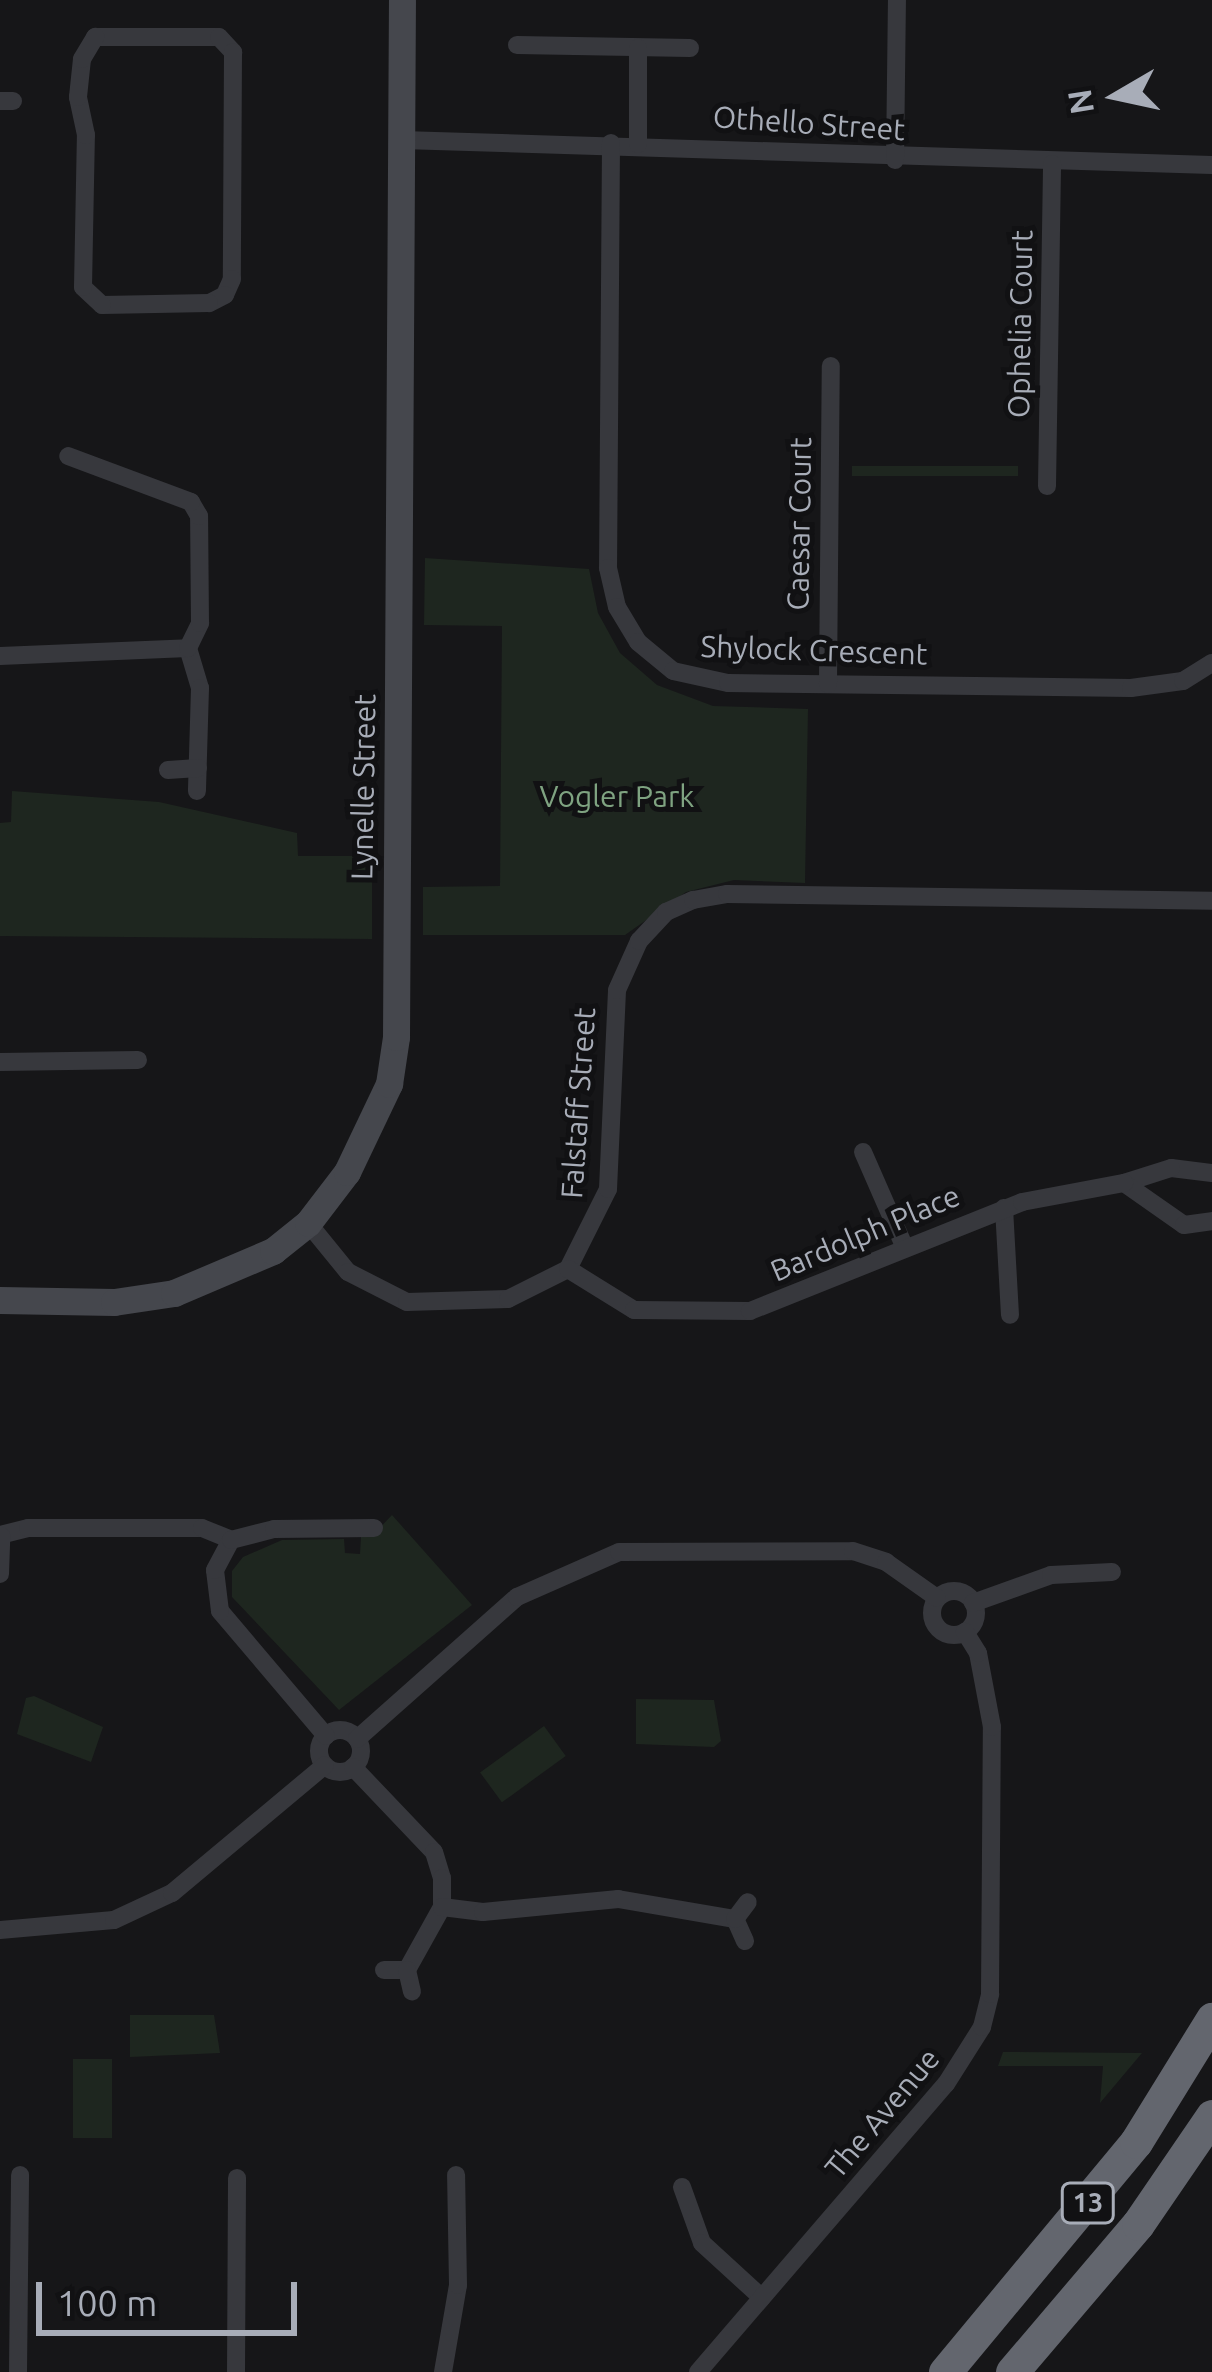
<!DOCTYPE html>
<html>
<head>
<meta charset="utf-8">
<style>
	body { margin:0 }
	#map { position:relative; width:1212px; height:2372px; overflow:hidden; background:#161618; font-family:Ubuntu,sans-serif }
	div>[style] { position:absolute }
	.green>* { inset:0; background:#1e261f; transform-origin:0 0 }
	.street>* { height:18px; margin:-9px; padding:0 9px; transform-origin:9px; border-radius:9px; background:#37383d }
	.street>.ring { margin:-9px; padding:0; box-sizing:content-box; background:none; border:18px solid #37383d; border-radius:50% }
	.secondary>* { height:27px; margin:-13.5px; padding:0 13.5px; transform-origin:13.5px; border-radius:13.5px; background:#45474d }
	.highway>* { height:33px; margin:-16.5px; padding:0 16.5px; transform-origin:16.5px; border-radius:16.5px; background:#63666e }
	span { translate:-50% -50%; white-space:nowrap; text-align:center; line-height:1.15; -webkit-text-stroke:10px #111113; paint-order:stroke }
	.shield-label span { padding:3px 9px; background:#111113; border:3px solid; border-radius:9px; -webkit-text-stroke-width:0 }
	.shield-label { font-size:27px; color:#a8adb8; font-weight:700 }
	.street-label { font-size:30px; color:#a8adb8 }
	.park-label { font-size:30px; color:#7fa381 }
	.north { position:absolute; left:1056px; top:36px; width:120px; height:120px; -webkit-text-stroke:9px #111113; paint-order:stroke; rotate:261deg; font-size:33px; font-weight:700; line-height:48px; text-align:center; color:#a8adb8 }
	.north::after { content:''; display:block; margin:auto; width:42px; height:54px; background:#a8adb8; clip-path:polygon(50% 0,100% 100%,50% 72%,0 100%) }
	.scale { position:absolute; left:36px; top:2282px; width:261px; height:54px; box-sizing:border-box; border:6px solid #a8adb8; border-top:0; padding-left:15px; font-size:36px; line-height:42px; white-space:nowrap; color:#a8adb8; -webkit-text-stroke:9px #111113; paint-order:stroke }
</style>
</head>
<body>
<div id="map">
	<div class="green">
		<i style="left:852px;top:466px;width:166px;height:10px"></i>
		<i style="clip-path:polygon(425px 558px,589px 569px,598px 613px,620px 653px,657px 685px,713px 706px,808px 709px,805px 883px,734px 880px,686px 892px,625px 935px,423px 935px,423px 887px,500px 886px,502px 626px,424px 625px)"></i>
		<i style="clip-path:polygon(12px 791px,159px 802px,297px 833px,298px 856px,372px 856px,372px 939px,0 936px,0 823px,11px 822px)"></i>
		<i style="clip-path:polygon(392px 1515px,472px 1605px,339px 1710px,232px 1597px,232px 1571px,243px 1557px,282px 1540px,344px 1539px,345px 1553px,360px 1554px,361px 1537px,371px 1537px)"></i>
		<i style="clip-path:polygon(34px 1696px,103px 1727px,91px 1762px,17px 1734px,26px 1698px)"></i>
		<i style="clip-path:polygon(636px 1699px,714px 1700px,721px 1741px,714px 1747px,636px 1744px)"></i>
		<i style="left:544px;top:1726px;width:37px;height:79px;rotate:54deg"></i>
		<i style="clip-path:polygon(130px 2015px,214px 2015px,220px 2053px,130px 2057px)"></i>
		<i style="clip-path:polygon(1003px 2052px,1142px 2053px,1100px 2103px,1103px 2066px,998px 2066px)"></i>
		<i style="left:73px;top:2059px;width:39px;height:79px"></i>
	</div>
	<div class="street">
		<i style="left:95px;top:37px;width:124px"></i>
		<i style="left:219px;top:37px;width:21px;rotate:47deg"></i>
		<i style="left:233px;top:52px;width:227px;rotate:90.3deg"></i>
		<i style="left:232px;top:279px;width:17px;rotate:114deg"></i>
		<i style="left:225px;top:295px;width:18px;rotate:153deg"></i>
		<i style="left:209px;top:303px;width:107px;rotate:178.9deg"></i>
		<i style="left:102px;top:305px;width:26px;rotate:-137deg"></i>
		<i style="left:83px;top:287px;width:152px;rotate:-88.9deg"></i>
		<i style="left:86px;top:135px;width:39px;rotate:-102deg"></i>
		<i style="left:78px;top:97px;width:38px;rotate:-84deg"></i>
		<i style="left:82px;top:59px;width:26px;rotate:-59deg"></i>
		<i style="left:517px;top:45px;width:173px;rotate:1deg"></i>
		<i style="left:0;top:101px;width:13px"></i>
		<i style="left:402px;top:140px;width:810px;rotate:1.77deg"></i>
		<i style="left:611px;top:143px;width:425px;rotate:90.4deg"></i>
		<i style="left:608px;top:568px;width:40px;rotate:77deg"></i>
		<i style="left:617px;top:607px;width:41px;rotate:59deg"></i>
		<i style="left:638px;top:642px;width:45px;rotate:39.6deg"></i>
		<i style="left:673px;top:671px;width:56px;rotate:12.3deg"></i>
		<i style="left:728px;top:683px;width:403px;rotate:0.7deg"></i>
		<i style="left:1131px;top:688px;width:52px;rotate:-7.7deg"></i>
		<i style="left:1183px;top:681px;width:34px;rotate:-32deg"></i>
		<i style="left:638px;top:144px;width:96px;rotate:-90deg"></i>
		<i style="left:895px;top:160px;width:160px;rotate:-89.3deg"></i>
		<i style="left:1047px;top:486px;width:322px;rotate:-89.1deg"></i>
		<i style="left:188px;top:648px;width:42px;rotate:73.3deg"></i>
		<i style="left:200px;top:688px;width:103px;rotate:91.7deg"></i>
		<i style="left:0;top:656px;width:188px;rotate:-2.4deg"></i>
		<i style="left:188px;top:648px;width:28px;rotate:-64deg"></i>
		<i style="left:200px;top:623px;width:107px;rotate:-90.5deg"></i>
		<i style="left:199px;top:516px;width:16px;rotate:-120deg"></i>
		<i style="left:191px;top:502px;width:131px;rotate:-159.5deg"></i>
		<i style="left:828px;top:684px;width:318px;rotate:-89.5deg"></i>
		<i style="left:168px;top:770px;width:30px;rotate:-4deg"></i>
		<i style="left:0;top:1062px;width:138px;rotate:-0.8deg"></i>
		<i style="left:863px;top:1152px;width:105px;rotate:66.4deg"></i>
		<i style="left:1212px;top:1173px;width:41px;rotate:-173deg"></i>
		<i style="left:1171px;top:1168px;width:49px;rotate:162.3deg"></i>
		<i style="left:1124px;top:1183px;width:73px;rotate:35deg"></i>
		<i style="left:1184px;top:1225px;width:28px;rotate:-8deg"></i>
		<i style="left:1004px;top:1208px;width:107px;rotate:86.8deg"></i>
		<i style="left:308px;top:1223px;width:63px;rotate:50.8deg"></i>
		<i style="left:348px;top:1272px;width:66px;rotate:27deg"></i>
		<i style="left:407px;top:1302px;width:101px;rotate:-1.7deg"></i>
		<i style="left:508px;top:1299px;width:67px;rotate:-26.6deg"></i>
		<i style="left:568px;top:1269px;width:89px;rotate:-63.4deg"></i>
		<i style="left:608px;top:1189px;width:199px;rotate:-87.4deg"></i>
		<i style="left:617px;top:990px;width:54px;rotate:-65.8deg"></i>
		<i style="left:639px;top:941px;width:40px;rotate:-47deg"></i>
		<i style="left:666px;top:912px;width:30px;rotate:-24deg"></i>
		<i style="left:693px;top:900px;width:35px;rotate:-10deg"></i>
		<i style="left:727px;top:894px;width:485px;rotate:0.8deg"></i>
		<i style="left:568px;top:1269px;width:78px;rotate:31.8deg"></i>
		<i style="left:634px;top:1310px;width:116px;rotate:0.5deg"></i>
		<i style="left:750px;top:1311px;width:293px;rotate:-21.8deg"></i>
		<i style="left:1022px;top:1202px;width:104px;rotate:-10.6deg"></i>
		<i style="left:0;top:1535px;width:29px;rotate:-14deg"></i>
		<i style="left:28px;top:1528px;width:174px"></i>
		<i style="left:202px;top:1528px;width:31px;rotate:22deg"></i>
		<i style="left:0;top:1574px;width:38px;rotate:-88deg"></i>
		<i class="ring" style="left:932px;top:1591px;width:26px;height:26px"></i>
		<i style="left:973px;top:1603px;width:83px;rotate:-19.7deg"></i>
		<i style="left:1051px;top:1575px;width:61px;rotate:-2.8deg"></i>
		<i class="ring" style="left:319px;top:1730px;width:24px;height:24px"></i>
		<i style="left:326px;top:1736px;width:164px;rotate:-130.3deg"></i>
		<i style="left:220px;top:1611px;width:41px;rotate:-97deg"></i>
		<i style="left:215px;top:1570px;width:34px;rotate:-62deg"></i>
		<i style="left:231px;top:1540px;width:44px;rotate:-14.3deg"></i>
		<i style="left:274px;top:1529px;width:100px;rotate:-0.6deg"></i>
		<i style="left:357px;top:1739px;width:214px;rotate:-41.6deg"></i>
		<i style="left:517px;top:1597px;width:111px;rotate:-23.8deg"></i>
		<i style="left:619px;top:1552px;width:234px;rotate:-0.2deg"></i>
		<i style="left:853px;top:1551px;width:35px;rotate:18deg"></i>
		<i style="left:886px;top:1562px;width:62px;rotate:35.2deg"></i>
		<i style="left:353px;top:1767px;width:117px;rotate:46.4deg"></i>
		<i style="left:434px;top:1852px;width:27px;rotate:73deg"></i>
		<i style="left:442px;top:1878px;width:29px;rotate:90deg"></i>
		<i style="left:442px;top:1907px;width:72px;rotate:119.1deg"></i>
		<i style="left:442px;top:1907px;width:41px;rotate:7deg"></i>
		<i style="left:483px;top:1912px;width:136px;rotate:-5.5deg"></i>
		<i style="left:618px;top:1899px;width:119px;rotate:9.7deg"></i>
		<i style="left:0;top:1930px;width:114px;rotate:-5deg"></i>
		<i style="left:114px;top:1920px;width:64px;rotate:-25deg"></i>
		<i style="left:172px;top:1893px;width:199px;rotate:-39.9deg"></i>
		<i style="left:745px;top:1941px;width:24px;rotate:-114deg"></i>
		<i style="left:735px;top:1919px;width:21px;rotate:-53deg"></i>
		<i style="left:384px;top:1970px;width:23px"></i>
		<i style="left:407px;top:1970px;width:22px;rotate:77deg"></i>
		<i style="left:682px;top:2187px;width:59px;rotate:70.3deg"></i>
		<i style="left:702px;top:2243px;width:81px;rotate:42.5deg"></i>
		<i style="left:18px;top:2372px;width:197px;rotate:-89.4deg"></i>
		<i style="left:236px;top:2372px;width:194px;rotate:-89.7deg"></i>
		<i style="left:443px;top:2372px;width:88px;rotate:-80.2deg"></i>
		<i style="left:458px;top:2285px;width:110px;rotate:-91deg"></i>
		<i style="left:698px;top:2372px;width:380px;rotate:-49.3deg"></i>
		<i style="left:946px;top:2084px;width:67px;rotate:-57.7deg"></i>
		<i style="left:982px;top:2027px;width:34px;rotate:-76deg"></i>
		<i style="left:990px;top:1994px;width:267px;rotate:-89.6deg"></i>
		<i style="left:992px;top:1727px;width:75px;rotate:-100.7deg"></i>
		<i style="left:978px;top:1653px;width:25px;rotate:-122deg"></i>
	</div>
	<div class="secondary">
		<i style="left:0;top:1300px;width:114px;rotate:1deg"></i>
		<i style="left:114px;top:1302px;width:61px;rotate:-8.5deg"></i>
		<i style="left:174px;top:1293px;width:108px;rotate:-23deg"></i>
		<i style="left:273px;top:1251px;width:45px;rotate:-38.7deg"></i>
		<i style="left:308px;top:1223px;width:64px;rotate:-52.6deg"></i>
		<i style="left:347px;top:1172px;width:98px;rotate:-64.5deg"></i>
		<i style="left:389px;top:1084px;width:48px;rotate:-81.5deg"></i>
		<i style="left:396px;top:1037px;width:1037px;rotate:-89.67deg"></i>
	</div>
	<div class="highway">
		<i style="left:945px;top:2372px;width:299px;rotate:-50.3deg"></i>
		<i style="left:1136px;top:2142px;width:145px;rotate:-58.3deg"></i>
		<i style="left:1012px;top:2372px;width:194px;rotate:-49.6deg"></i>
		<i style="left:1138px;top:2224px;width:131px;rotate:-55.6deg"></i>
	</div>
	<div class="shield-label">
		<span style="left:1088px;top:2203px">13</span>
	</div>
	<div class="street-label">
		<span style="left:809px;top:123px;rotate:4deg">Othello Street</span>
		<span style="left:1020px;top:324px;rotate:-89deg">Ophelia Court</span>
		<span style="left:799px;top:524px;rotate:-89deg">Caesar Court</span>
		<span style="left:814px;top:650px;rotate:2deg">Shylock Crescent</span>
		<span style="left:363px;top:787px;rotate:-89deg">Lynelle Street</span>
		<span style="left:578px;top:1103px;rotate:-86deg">Falstaff Street</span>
		<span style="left:865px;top:1233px;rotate:-23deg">Bardolph Place</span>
		<span style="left:882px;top:2113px;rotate:-50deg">The Avenue</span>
	</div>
	<div class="park-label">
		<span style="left:617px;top:796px">Vogler Park</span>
	</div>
	<div class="north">N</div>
	<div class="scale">100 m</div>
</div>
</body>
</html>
